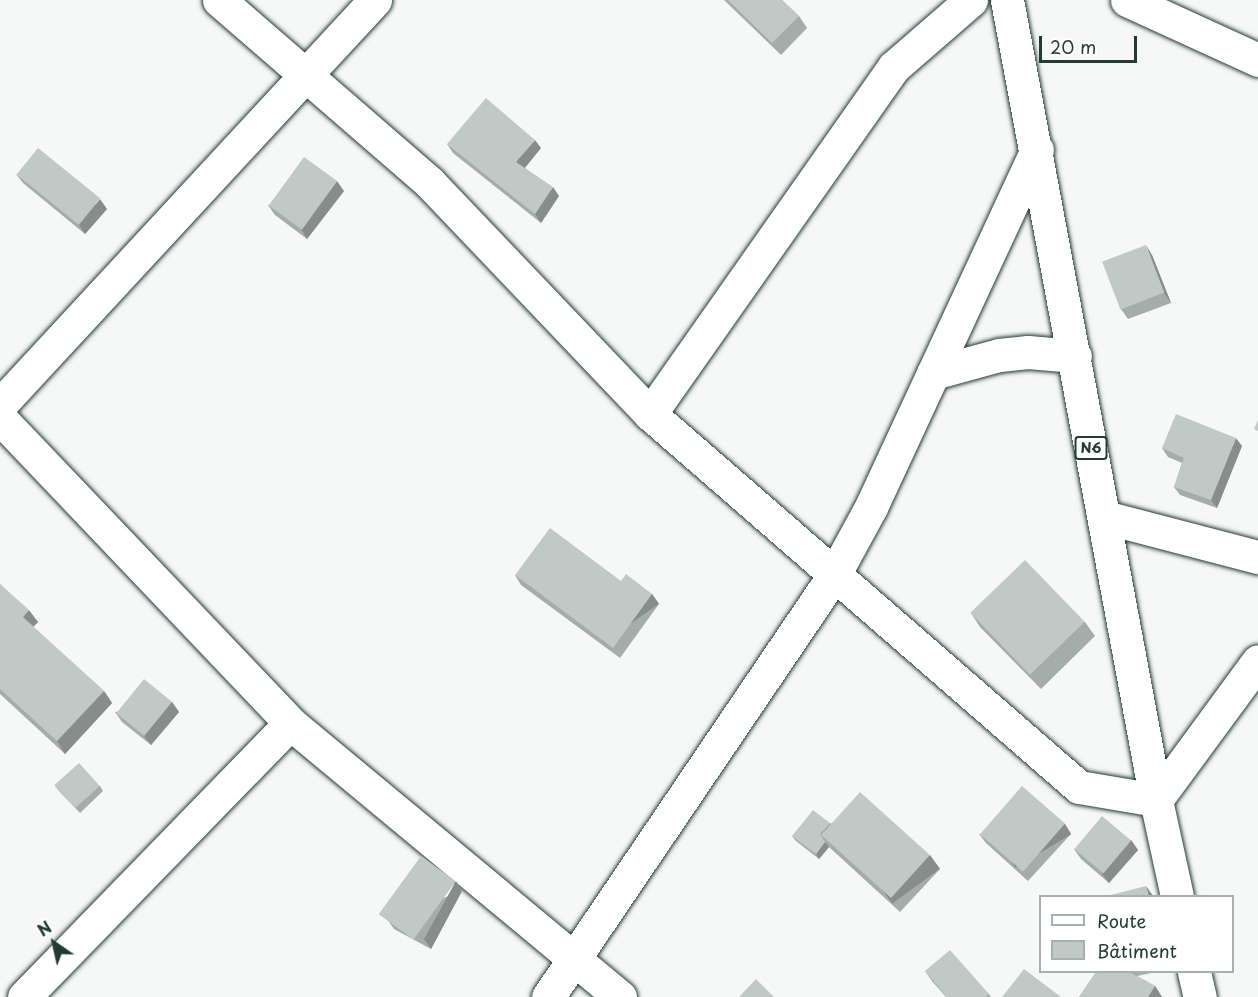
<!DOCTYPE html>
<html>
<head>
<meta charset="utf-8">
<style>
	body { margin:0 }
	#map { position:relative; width:1258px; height:997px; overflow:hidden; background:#f6f7f7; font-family:"Playpen Sans",sans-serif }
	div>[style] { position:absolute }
	.roads { filter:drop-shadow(0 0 2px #1f3d34) drop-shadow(0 0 2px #1f3d34) }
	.minor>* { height:33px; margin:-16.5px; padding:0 16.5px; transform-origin:16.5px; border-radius:16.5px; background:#fff }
	.secondary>* { height:33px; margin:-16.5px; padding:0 16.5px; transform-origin:16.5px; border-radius:16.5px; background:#fff }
	.trunk>* { height:33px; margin:-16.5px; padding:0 16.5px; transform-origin:16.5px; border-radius:16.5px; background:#fff }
	.wall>* { inset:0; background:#a5adaa }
	.shaded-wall>* { inset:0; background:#868d8b; transform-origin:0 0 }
	.building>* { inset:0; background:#c0c9c6; transform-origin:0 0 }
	span { translate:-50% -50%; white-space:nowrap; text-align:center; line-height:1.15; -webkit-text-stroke:6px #fff; paint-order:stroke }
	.shield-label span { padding:2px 4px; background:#fff; border:2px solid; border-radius:4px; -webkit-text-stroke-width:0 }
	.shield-label { font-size:14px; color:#1f3d34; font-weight:700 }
	.legend { position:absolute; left:1039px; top:895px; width:195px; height:78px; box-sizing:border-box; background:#fff; border:2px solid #a5b1ae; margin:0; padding:8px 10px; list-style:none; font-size:18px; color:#1f3d34 }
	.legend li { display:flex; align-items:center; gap:12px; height:30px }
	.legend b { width:30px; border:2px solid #a5b1ae }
	.north { position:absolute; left:24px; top:913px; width:60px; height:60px; -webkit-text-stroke:4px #fff; paint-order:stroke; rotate:326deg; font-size:16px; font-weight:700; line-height:24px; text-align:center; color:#1f3d34 }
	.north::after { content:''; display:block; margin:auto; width:21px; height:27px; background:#1f3d34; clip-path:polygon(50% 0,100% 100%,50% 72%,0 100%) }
	.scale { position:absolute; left:1039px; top:36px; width:98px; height:27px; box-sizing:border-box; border:3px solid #1f3d34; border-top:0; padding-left:8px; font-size:18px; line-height:21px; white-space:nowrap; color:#1f3d34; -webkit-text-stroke:4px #fff; paint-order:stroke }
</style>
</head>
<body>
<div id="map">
	<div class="roads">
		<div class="minor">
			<i style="left:219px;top:0;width:279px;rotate:40.9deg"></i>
			<i style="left:430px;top:183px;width:319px;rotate:46.4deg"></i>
			<i style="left:650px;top:414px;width:568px;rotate:41.01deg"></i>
			<i style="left:1079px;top:787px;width:78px;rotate:9.6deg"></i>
			<i style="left:1156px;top:800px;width:172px;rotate:-53.7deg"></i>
			<i style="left:1127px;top:0;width:144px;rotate:24.6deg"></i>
			<i style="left:0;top:405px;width:552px;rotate:-47.2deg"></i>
			<i style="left:650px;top:414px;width:424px;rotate:-54.9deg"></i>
			<i style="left:894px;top:67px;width:102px;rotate:-41deg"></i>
			<i style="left:0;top:418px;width:421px;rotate:46.4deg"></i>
			<i style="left:290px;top:723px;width:429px;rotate:39.7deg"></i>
			<i style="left:1104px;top:517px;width:159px;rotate:14.6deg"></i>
			<i style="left:24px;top:997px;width:382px;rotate:-45.8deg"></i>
		</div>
		<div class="secondary">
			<i style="left:548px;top:997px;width:510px;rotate:-55.87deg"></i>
			<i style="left:834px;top:575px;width:77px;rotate:-61.4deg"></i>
			<i style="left:871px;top:507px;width:394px;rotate:-65.1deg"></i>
		</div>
		<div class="trunk">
			<i style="left:1007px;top:0;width:814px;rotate:79.45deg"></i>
			<i style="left:1156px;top:800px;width:98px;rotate:77.7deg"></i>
			<i style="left:933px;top:373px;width:68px;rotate:-15.3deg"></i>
			<i style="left:999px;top:355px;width:29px;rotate:-6deg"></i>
			<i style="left:1028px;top:352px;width:47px;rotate:4.9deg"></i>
			<i style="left:1194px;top:972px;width:26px;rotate:77deg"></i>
		</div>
	</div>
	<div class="wall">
		<i style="clip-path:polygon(724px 0,782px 0,799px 16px,807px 28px,781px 55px)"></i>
		<i style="clip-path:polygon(447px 144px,541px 148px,525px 168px,559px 196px,541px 223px,453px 153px)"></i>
		<i style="clip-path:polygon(16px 174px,107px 209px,85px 234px,23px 183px)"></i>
		<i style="clip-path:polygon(344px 191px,307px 239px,275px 215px,268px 205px)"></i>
		<i style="clip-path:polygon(1152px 255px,1171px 303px,1128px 319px,1121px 309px)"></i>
		<i style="clip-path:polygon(1242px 446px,1217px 508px,1180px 495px,1174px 487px,1182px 463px,1168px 457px,1162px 448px)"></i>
		<i style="clip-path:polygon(515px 575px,621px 581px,652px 594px,659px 604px,620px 658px,521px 585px)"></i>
		<i style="clip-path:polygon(0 584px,38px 622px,33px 627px,104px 691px,112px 703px,65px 754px,0 694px)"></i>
		<i style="clip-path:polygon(971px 613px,1085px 622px,1095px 636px,1041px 689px,980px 627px)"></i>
		<i style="clip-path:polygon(172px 702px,179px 712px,151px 745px,122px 722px,115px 712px)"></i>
		<i style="clip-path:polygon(55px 786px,100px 786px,103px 791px,80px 813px,59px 791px)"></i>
		<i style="clip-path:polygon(830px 823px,940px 869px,900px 912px,829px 847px,819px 859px,796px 841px,792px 836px)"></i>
		<i style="clip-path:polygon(1065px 824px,1071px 834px,1028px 881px,986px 843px,979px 834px)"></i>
		<i style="clip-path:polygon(1131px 840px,1138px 850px,1109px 883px,1081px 859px,1074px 849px)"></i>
		<i style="clip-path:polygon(462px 891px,431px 949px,394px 929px,387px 919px)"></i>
		<i style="clip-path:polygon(925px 971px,989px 994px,991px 997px,946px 997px,932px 981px)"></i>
		<i style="clip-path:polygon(1096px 972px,1156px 972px,1137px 976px,1155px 986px,1162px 997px,1079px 997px)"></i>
	</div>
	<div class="shaded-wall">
		<i style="clip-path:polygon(535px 140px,541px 148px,522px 171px,516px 162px)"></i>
		<i style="clip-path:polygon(337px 181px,344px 191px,307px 239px,301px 229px)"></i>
		<i style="clip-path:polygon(553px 187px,559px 196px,541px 223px,535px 214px)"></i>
		<i style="clip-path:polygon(100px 199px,107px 209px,85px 234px,79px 225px)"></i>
		<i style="clip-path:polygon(1146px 245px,1152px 255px,1171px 303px,1164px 293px)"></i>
		<i style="clip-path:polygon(1236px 438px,1242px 446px,1217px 508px,1211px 500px)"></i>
		<i style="left:652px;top:594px;width:12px;height:67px;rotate:55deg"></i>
		<i style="clip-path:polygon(29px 610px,38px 622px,31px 629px,23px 617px)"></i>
		<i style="clip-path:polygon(104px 691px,112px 703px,65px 754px,57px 741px)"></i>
		<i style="clip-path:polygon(172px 702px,179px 712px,151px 745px,144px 736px)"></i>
		<i style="left:1065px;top:824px;width:12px;height:65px;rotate:59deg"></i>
		<i style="clip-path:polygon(1131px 840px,1138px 850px,1109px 883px,1102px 874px)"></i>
		<i style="clip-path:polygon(825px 842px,829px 847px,819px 859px,816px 854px)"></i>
		<i style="left:930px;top:855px;width:17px;height:59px;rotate:54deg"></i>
		<i style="clip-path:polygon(456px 881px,462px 891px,431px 949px,424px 939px)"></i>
		<i style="clip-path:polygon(1146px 886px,1154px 897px,1149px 897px)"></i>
		<i style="clip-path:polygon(1155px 986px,1162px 997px,1148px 997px)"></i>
	</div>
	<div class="building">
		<i style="clip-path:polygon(728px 0,782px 0,799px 16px,772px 43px)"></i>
		<i style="clip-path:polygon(486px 98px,535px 140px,516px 162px,553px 187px,535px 214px,447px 144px)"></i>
		<i style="left:38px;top:148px;width:80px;height:34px;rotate:39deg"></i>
		<i style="left:304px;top:157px;width:41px;height:60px;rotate:36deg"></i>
		<i style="left:1146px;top:245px;width:51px;height:47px;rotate:69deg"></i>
		<i style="clip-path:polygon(1176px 414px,1236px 438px,1211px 500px,1174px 487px,1184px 458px,1162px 448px)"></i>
		<i style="clip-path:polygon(1258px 420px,1258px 431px,1254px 429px)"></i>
		<i style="clip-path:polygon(550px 528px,621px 581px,626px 574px,652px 594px,613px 648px,515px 575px)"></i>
		<i style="left:1025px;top:560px;width:86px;height:76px;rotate:46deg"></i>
		<i style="clip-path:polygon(0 584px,29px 610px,23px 617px,104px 691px,57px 741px,0 689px)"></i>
		<i style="left:144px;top:679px;width:36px;height:44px;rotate:39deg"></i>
		<i style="left:79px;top:763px;width:31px;height:33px;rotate:48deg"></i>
		<i style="left:1022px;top:786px;width:57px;height:64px;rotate:41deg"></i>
		<i style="left:860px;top:792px;width:94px;height:58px;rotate:42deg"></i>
		<i style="clip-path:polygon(813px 810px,830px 823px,820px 834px,825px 842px,816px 854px,792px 836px)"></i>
		<i style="left:1102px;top:816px;width:38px;height:43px;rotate:40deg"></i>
		<i style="left:421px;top:856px;width:43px;height:72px;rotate:36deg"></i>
		<i style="clip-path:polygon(1146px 886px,1149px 897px,1107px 897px,1107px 896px)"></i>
		<i style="clip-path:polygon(950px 950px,989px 994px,986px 997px,947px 997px,925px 971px)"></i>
		<i style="clip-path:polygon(1024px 969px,1061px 997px,1002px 997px)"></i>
		<i style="clip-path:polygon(1096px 972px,1129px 972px,1155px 986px,1148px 997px,1079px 997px)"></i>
		<i style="clip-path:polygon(756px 979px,774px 997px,739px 997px)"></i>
	</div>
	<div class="shield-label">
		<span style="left:1091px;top:448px">N6</span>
	</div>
	<ul class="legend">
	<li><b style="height:8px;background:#fff"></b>Route</li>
	<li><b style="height:16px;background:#c0c9c6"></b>Bâtiment</li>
	</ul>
	<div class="north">N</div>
	<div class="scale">20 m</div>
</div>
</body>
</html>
